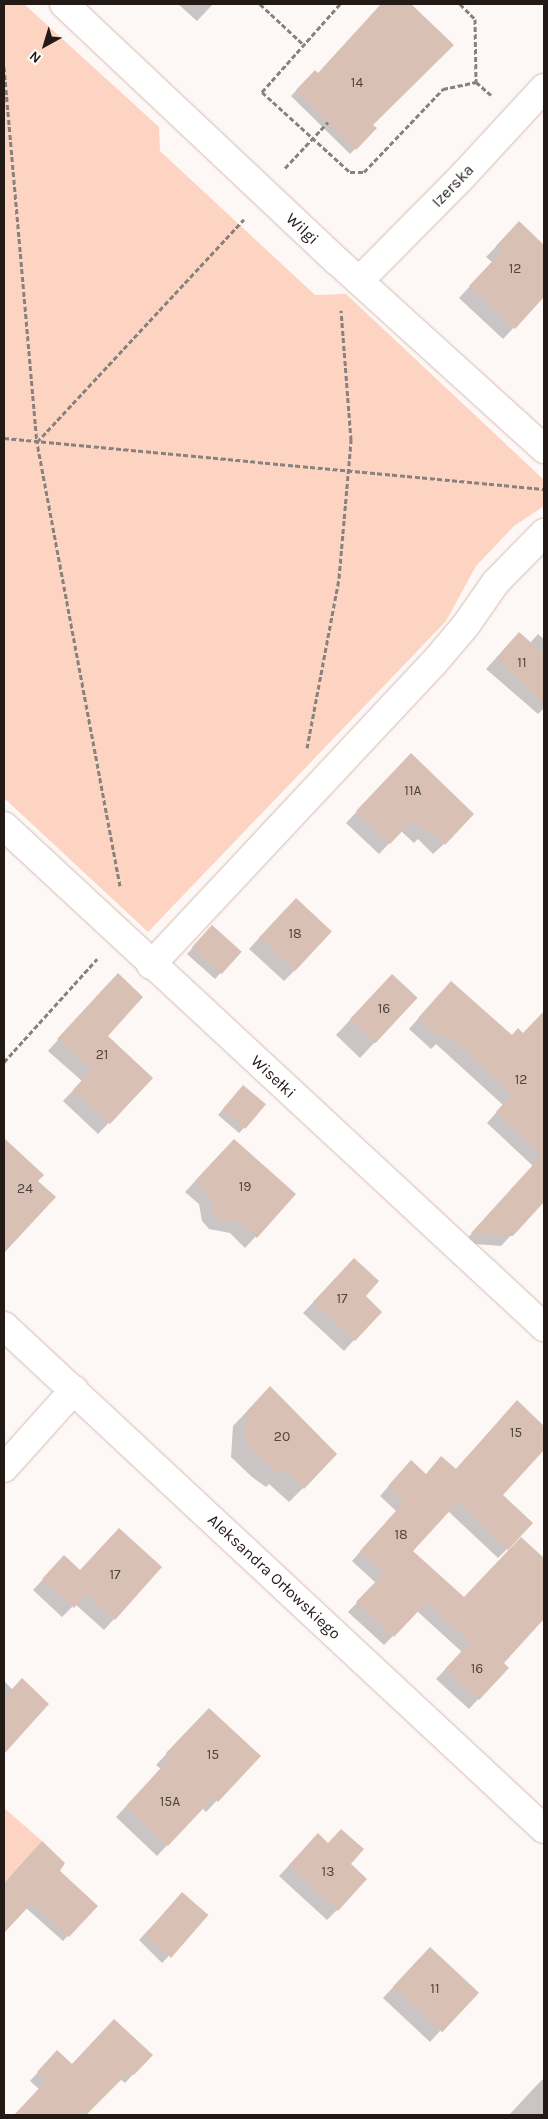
<!DOCTYPE html>
<html>
<head>
<meta charset="utf-8">
<style>
	body { margin:0 }
	#map { position:relative; width:548px; height:2119px; overflow:hidden; background:#fdf7f5; font-family:Karla,sans-serif }
	div>[style] { position:absolute }
	.green>* { inset:0; background:#fcd4c1 }
	.shadow>* { inset:0; background:#0003 }
	.building>* { inset:0; background:#d9c0b5; transform-origin:0 0 }
	.path>* { height:3px; margin-top:-1.5px; transform-origin:0; background:repeating-linear-gradient(90deg,#89817e 0 5px,transparent 0 7.5px) }
	.roads { filter:drop-shadow(0 0 1px #d3baaf) drop-shadow(0 0 1px #d3baaf) }
	.street>* { height:28px; margin:-14px; padding:0 14px; transform-origin:14px; border-radius:14px; background:#fff }
	span { translate:-50% -50%; white-space:nowrap; text-align:center; line-height:1.15; -webkit-text-stroke:4px #fff; paint-order:stroke }
	.number-label { font-size:14px; color:#50443e }
	.number-label span { -webkit-text-stroke-width:0 }
	.street-label { font-size:16px; color:#231a16 }
	.frame { position:absolute; inset:0; border:5px solid #231a16; pointer-events:none }
	.north { position:absolute; left:20px; top:20px; width:50px; height:50px; -webkit-text-stroke:4px #fff; paint-order:stroke; rotate:219deg; font-size:14px; font-weight:700; line-height:20px; text-align:center; color:#231a16 }
	.north::after { content:''; display:block; margin:auto; width:18px; height:22px; background:#231a16; clip-path:polygon(50% 0,100% 100%,50% 72%,0 100%) }
</style>
</head>
<body>
<div id="map">
	<div class="green">
		<i style="clip-path:polygon(4px 4px,24px 4px,159px 127px,160px 151px,315px 295px,346px 294px,544px 480px,544px 506px,514px 526px,476px 566px,446px 621px,148px 932px,4px 798px)"></i>
		<i style="clip-path:polygon(4px 1808px,42px 1841px,4px 1883px)"></i>
	</div>
	<div class="shadow">
		<i style="clip-path:polygon(178px 4px,213px 4px,197px 21px)"></i>
		<i style="clip-path:polygon(383px 4px,409px 4px,452px 45px,371px 125px,375px 128px,350px 154px,291px 96px,315px 71px,318px 74px)"></i>
		<i style="clip-path:polygon(519px 223px,544px 246px,544px 295px,503px 339px,459px 298px,492px 262px,486px 257px)"></i>
		<i style="clip-path:polygon(538px 634px,544px 639px,544px 708px,538px 714px,486px 669px,509px 644px,530px 643px)"></i>
		<i style="clip-path:polygon(400px 766px,444px 844px,433px 854px,418px 839px,414px 843px,401px 831px,379px 854px,346px 823px)"></i>
		<i style="clip-path:polygon(285px 910px,295px 970px,284px 981px,249px 949px)"></i>
		<i style="clip-path:polygon(207px 932px,240px 952px,215px 979px,187px 954px)"></i>
		<i style="clip-path:polygon(451px 982px,512px 1036px,523px 1034px,544px 1013px,544px 1200px,501px 1246px,463px 1243px,533px 1166px,487px 1123px,503px 1105px,436px 1044px,431px 1049px,409px 1029px)"></i>
		<i style="clip-path:polygon(107px 985px,106px 1036px,152px 1078px,98px 1134px,63px 1101px,82px 1081px,48px 1051px)"></i>
		<i style="clip-path:polygon(378px 990px,416px 998px,360px 1058px,336px 1035px)"></i>
		<i style="clip-path:polygon(238px 1092px,244px 1128px,239px 1133px,218px 1115px)"></i>
		<i style="clip-path:polygon(9px 1144px,36px 1181px,16px 1238px,4px 1251px,4px 1150px)"></i>
		<i style="clip-path:polygon(223px 1151px,294px 1195px,245px 1248px,230px 1233px,209px 1229px,202px 1221px,199px 1204px,185px 1192px)"></i>
		<i style="clip-path:polygon(344px 1270px,364px 1296px,354px 1340px,344px 1351px,303px 1313px)"></i>
		<i style="clip-path:polygon(256px 1402px,303px 1488px,289px 1502px,269px 1484px,266px 1487px,252px 1477px,231px 1457px,233px 1426px)"></i>
		<i style="clip-path:polygon(517px 1402px,544px 1427px,544px 1448px,502px 1495px,507px 1549px,498px 1558px,448px 1511px,412px 1552px,464px 1599px,521px 1539px,544px 1560px,532px 1574px,544px 1586px,544px 1618px,502px 1663px,507px 1668px,469px 1709px,436px 1679px,462px 1652px,417px 1611px,384px 1645px,348px 1612px,376px 1583px,352px 1561px,396px 1511px,380px 1496px,402px 1471px,426px 1475px,455px 1470px)"></i>
		<i style="clip-path:polygon(64px 1557px,114px 1619px,104px 1630px,75px 1604px,62px 1617px,33px 1590px)"></i>
		<i style="clip-path:polygon(4px 1681px,13px 1690px,47px 1704px,4px 1753px)"></i>
		<i style="clip-path:polygon(198px 1720px,259px 1756px,206px 1812px,202px 1808px,157px 1856px,116px 1817px,161px 1769px,156px 1765px)"></i>
		<i style="clip-path:polygon(307px 1846px,337px 1910px,327px 1920px,279px 1876px)"></i>
		<i style="clip-path:polygon(36px 1848px,96px 1906px,63px 1941px,26px 1908px,4px 1932px,4px 1884px)"></i>
		<i style="clip-path:polygon(177px 1899px,168px 1957px,162px 1963px,139px 1940px)"></i>
		<i style="clip-path:polygon(419px 1959px,440px 2031px,430px 2042px,383px 1998px)"></i>
		<i style="clip-path:polygon(151px 2055px,125px 2083px,120px 2079px,86px 2115px,17px 2115px,39px 2089px,30px 2081px,49px 2060px,72px 2066px)"></i>
		<i style="clip-path:polygon(544px 2078px,544px 2115px,509px 2115px,536px 2086px)"></i>
	</div>
	<div class="building">
		<i style="clip-path:polygon(381px 4px,411px 4px,454px 45px,373px 125px,377px 128px,356px 150px,296px 90px,315px 70px,318px 73px)"></i>
		<i style="clip-path:polygon(519px 221px,544px 245px,544px 297px,515px 329px,469px 286px,502px 251px,496px 246px)"></i>
		<i style="clip-path:polygon(519px 632px,544px 654px,544px 704px,496px 658px)"></i>
		<i style="clip-path:polygon(411px 753px,474px 814px,445px 845px,429px 829px,426px 833px,412px 821px,390px 844px,356px 811px)"></i>
		<i style="left:296px;top:898px;width:49px;height:54px;rotate:43deg"></i>
		<i style="left:212px;top:925px;width:40px;height:30px;rotate:42deg"></i>
		<i style="clip-path:polygon(118px 973px,143px 997px,108px 1036px,153px 1078px,110px 1124px,73px 1090px,92px 1069px,57px 1039px)"></i>
		<i style="left:392px;top:974px;width:35px;height:62px;rotate:43deg"></i>
		<i style="clip-path:polygon(451px 981px,512px 1035px,518px 1028px,523px 1033px,544px 1011px,544px 1202px,513px 1236px,471px 1233px,542px 1155px,496px 1112px,512px 1094px,447px 1034px,442px 1039px,418px 1018px)"></i>
		<i style="left:243px;top:1085px;width:30px;height:32px;rotate:40deg"></i>
		<i style="clip-path:polygon(4px 1138px,44px 1175px,38px 1181px,56px 1197px,4px 1253px)"></i>
		<i style="clip-path:polygon(234px 1139px,296px 1194px,257px 1238px,241px 1223px,223px 1221px,214px 1214px,209px 1193px,195px 1181px)"></i>
		<i style="clip-path:polygon(354px 1258px,379px 1281px,366px 1296px,382px 1312px,355px 1341px,313px 1302px)"></i>
		<i style="clip-path:polygon(270px 1386px,337px 1454px,304px 1489px,284px 1470px,281px 1474px,266px 1463px,245px 1443px,247px 1411px)"></i>
		<i style="clip-path:polygon(517px 1400px,544px 1426px,544px 1450px,503px 1495px,533px 1523px,508px 1550px,458px 1502px,413px 1551px,464px 1597px,521px 1537px,544px 1558px,544px 1619px,504px 1663px,509px 1668px,479px 1700px,445px 1669px,470px 1642px,426px 1603px,394px 1637px,356px 1602px,384px 1573px,360px 1551px,404px 1502px,388px 1486px,411px 1460px,426px 1474px,441px 1456px,456px 1469px)"></i>
		<i style="clip-path:polygon(119px 1528px,162px 1567px,115px 1620px,86px 1594px,74px 1608px,42px 1579px,64px 1555px,80px 1570px)"></i>
		<i style="clip-path:polygon(22px 1678px,49px 1704px,4px 1754px,4px 1698px)"></i>
		<i style="clip-path:polygon(209px 1708px,261px 1756px,218px 1802px,214px 1797px,168px 1846px,126px 1806px,170px 1758px,166px 1753px)"></i>
		<i style="clip-path:polygon(341px 1829px,364px 1849px,351px 1864px,367px 1879px,338px 1911px,289px 1865px,318px 1833px,328px 1843px)"></i>
		<i style="clip-path:polygon(42px 1841px,65px 1863px,60px 1871px,98px 1906px,69px 1937px,32px 1903px,4px 1933px,4px 1883px)"></i>
		<i style="left:182px;top:1892px;width:35px;height:57px;rotate:41deg"></i>
		<i style="left:430px;top:1947px;width:67px;height:54px;rotate:43deg"></i>
		<i style="clip-path:polygon(114px 2019px,153px 2055px,134px 2075px,129px 2072px,86px 2115px,14px 2115px,46px 2081px,37px 2072px,57px 2050px,72px 2064px)"></i>
	</div>
	<div class="path">
		<i style="left:260px;top:4px;width:60px;rotate:43deg"></i>
		<i style="left:340px;top:4px;width:118px;rotate:131.6deg"></i>
		<i style="left:262px;top:92px;width:119px;rotate:42.3deg"></i>
		<i style="left:350px;top:172px;width:14px"></i>
		<i style="left:364px;top:172px;width:115px;rotate:-46.4deg"></i>
		<i style="left:443px;top:89px;width:34px;rotate:-12deg"></i>
		<i style="left:460px;top:4px;width:21px;rotate:45deg"></i>
		<i style="left:475px;top:19px;width:63px;rotate:89.1deg"></i>
		<i style="left:476px;top:82px;width:20px;rotate:41deg"></i>
		<i style="left:4px;top:67px;width:375px;rotate:85deg"></i>
		<i style="left:285px;top:168px;width:63px;rotate:-46.9deg"></i>
		<i style="left:4px;top:438px;width:542px;rotate:5.4deg"></i>
		<i style="left:307px;top:748px;width:173px;rotate:-79.3deg"></i>
		<i style="left:339px;top:578px;width:139px;rotate:-85deg"></i>
		<i style="left:351px;top:440px;width:130px;rotate:-94.4deg"></i>
		<i style="left:120px;top:886px;width:452px;rotate:-100.6deg"></i>
		<i style="left:37px;top:442px;width:304px;rotate:-47.1deg"></i>
		<i style="left:4px;top:1062px;width:139px;rotate:-47.9deg"></i>
	</div>
	<div class="roads">
		<div class="street">
			<i style="left:64px;top:4px;width:375px;rotate:43.3deg"></i>
			<i style="left:337px;top:261px;width:280px;rotate:42.2deg"></i>
			<i style="left:359px;top:281px;width:144px;rotate:-45.3deg"></i>
			<i style="left:460px;top:179px;width:124px;rotate:-47.3deg"></i>
			<i style="left:4px;top:826px;width:737px;rotate:42.85deg"></i>
			<i style="left:151px;top:965px;width:411px;rotate:-46.9deg"></i>
			<i style="left:432px;top:665px;width:52px;rotate:-49.6deg"></i>
			<i style="left:466px;top:625px;width:52px;rotate:-55.1deg"></i>
			<i style="left:496px;top:582px;width:69px;rotate:-45.6deg"></i>
			<i style="left:4px;top:1326px;width:738px;rotate:42.97deg"></i>
			<i style="left:4px;top:1468px;width:105px;rotate:-48.1deg"></i>
		</div>
	</div>
	<div class="number-label">
		<span style="left:357px;top:83px">14</span>
		<span style="left:515px;top:269px">12</span>
		<span style="left:522px;top:663px">11</span>
		<span style="left:413px;top:791px">11A</span>
		<span style="left:295px;top:934px">18</span>
		<span style="left:384px;top:1009px">16</span>
		<span style="left:102px;top:1055px">21</span>
		<span style="left:521px;top:1080px">12</span>
		<span style="left:245px;top:1187px">19</span>
		<span style="left:25px;top:1189px">24</span>
		<span style="left:342px;top:1299px">17</span>
		<span style="left:516px;top:1433px">15</span>
		<span style="left:282px;top:1437px">20</span>
		<span style="left:401px;top:1535px">18</span>
		<span style="left:115px;top:1575px">17</span>
		<span style="left:477px;top:1669px">16</span>
		<span style="left:213px;top:1755px">15</span>
		<span style="left:170px;top:1802px">15A</span>
		<span style="left:328px;top:1872px">13</span>
		<span style="left:435px;top:1989px">11</span>
	</div>
	<div class="street-label">
		<span style="left:453px;top:186px;rotate:-46deg">Izerska</span>
		<span style="left:302px;top:229px;rotate:43deg">Wilgi</span>
		<span style="left:273px;top:1077px;rotate:43deg">Wisełki</span>
		<span style="left:274px;top:1577px;rotate:43deg">Aleksandra Orłowskiego</span>
	</div>
	<div class="frame"></div>
	<div class="north">N</div>
</div>
</body>
</html>
